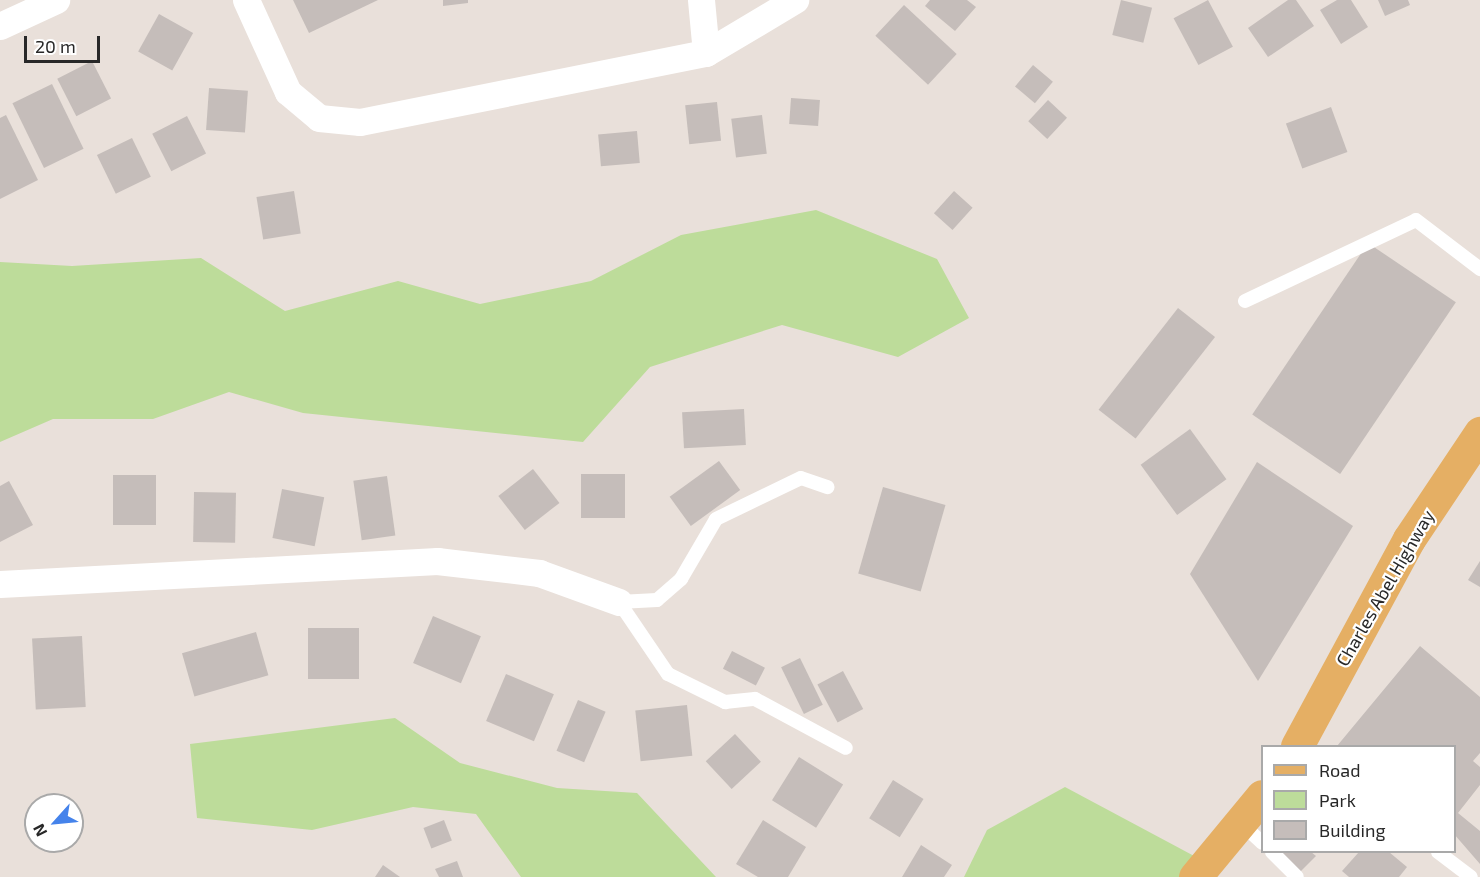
<!DOCTYPE html>
<html>
<head>
<meta charset="utf-8">
<style>
	body { margin:0 }
	#map { position:relative; width:1480px; height:877px; overflow:hidden; background:#e9e0da; font-family:"Exo 2",sans-serif }
	div>[style] { position:absolute }
	.green>* { inset:0; background:#bddc9a }
	.building>* { inset:0; background:#c5bdba; transform-origin:0 0 }
	.lane>* { height:14px; margin:-7px; padding:0 7px; transform-origin:7px; border-radius:7px; background:#fff }
	.street>* { height:27px; margin:-13.5px; padding:0 13.5px; transform-origin:13.5px; border-radius:13.5px; background:#fff }
	.primary>* { height:33px; margin:-16.5px; padding:0 16.5px; transform-origin:16.5px; border-radius:16.5px; background:#e5af64 }
	span { translate:-50% -50%; white-space:nowrap; text-align:center; line-height:1.15; -webkit-text-stroke:4.5px #fff; paint-order:stroke }
	.street-label { font-size:18px; color:#282828 }
	.legend { position:absolute; left:1261px; top:745px; width:195px; height:108px; box-sizing:border-box; background:#fff; border:2px solid #a9a9a9; margin:0; padding:8px 10px; list-style:none; font-size:18px; color:#282828 }
	.legend li { display:flex; align-items:center; gap:12px; height:30px }
	.legend b { width:30px; border:2px solid #a9a9a9 }
	.north { position:absolute; left:24px; top:793px; width:60px; height:60px; box-sizing:border-box; background:#fff; border:2px solid #a9a9a9; border-radius:50%; rotate:243deg; font-size:16px; font-weight:700; line-height:24px; text-align:center; color:#282828 }
	.north::after { content:''; display:block; margin:auto; width:21px; height:27px; background:#4583eb; clip-path:polygon(50% 0,100% 100%,50% 72%,0 100%) }
	.scale { position:absolute; left:24px; top:36px; width:76px; height:27px; box-sizing:border-box; border:3px solid #282828; border-top:0; padding-left:8px; font-size:18px; line-height:21px; white-space:nowrap; color:#282828; -webkit-text-stroke:4px #fff; paint-order:stroke }
</style>
</head>
<body>
<div id="map">
	<div class="green">
		<i style="clip-path:polygon(816px 210px,937px 259px,969px 318px,898px 357px,782px 325px,650px 367px,583px 442px,303px 413px,229px 392px,153px 419px,53px 419px,0 442px,0 262px,72px 266px,201px 258px,285px 311px,398px 281px,480px 304px,591px 281px,681px 235px)"></i>
		<i style="clip-path:polygon(395px 718px,460px 763px,557px 788px,637px 793px,716px 877px,521px 877px,476px 814px,413px 807px,312px 830px,197px 818px,190px 744px)"></i>
		<i style="clip-path:polygon(1065px 787px,1196px 857px,1181px 877px,964px 877px,987px 830px)"></i>
	</div>
	<div class="building">
		<i style="clip-path:polygon(293px 0,378px 0,309px 33px)"></i>
		<i style="clip-path:polygon(443px 0,468px 0,468px 3px,443px 6px)"></i>
		<i style="clip-path:polygon(930px 0,967px 0,976px 7px,955px 31px,925px 6px)"></i>
		<i style="left:1121px;top:0;width:32px;height:36px;rotate:14deg"></i>
		<i style="left:1208px;top:0;width:53px;height:39px;rotate:62deg"></i>
		<i style="clip-path:polygon(1288px 0,1296px 0,1314px 26px,1268px 57px,1248px 28px)"></i>
		<i style="clip-path:polygon(1337px 0,1351px 0,1368px 27px,1341px 44px,1320px 10px)"></i>
		<i style="clip-path:polygon(1378px 0,1408px 0,1410px 5px,1385px 16px)"></i>
		<i style="left:904px;top:5px;width:72px;height:42px;rotate:43deg"></i>
		<i style="left:159px;top:14px;width:39px;height:43px;rotate:29deg"></i>
		<i style="left:92px;top:61px;width:42px;height:39px;rotate:63deg"></i>
		<i style="left:1033px;top:65px;width:26px;height:28px;rotate:40deg"></i>
		<i style="left:52px;top:84px;width:72px;height:44px;rotate:64deg"></i>
		<i style="left:209px;top:88px;width:39px;height:42px;rotate:4deg"></i>
		<i style="left:791px;top:98px;width:29px;height:26px;rotate:4deg"></i>
		<i style="left:1048px;top:100px;width:26px;height:29px;rotate:43deg"></i>
		<i style="left:717px;top:102px;width:39px;height:32px;rotate:84deg"></i>
		<i style="left:1331px;top:107px;width:48px;height:48px;rotate:70deg"></i>
		<i style="clip-path:polygon(6px 115px,38px 180px,0 199px,0 118px)"></i>
		<i style="left:762px;top:115px;width:39px;height:31px;rotate:83deg"></i>
		<i style="left:187px;top:116px;width:42px;height:39px;rotate:63deg"></i>
		<i style="left:637px;top:131px;width:32px;height:39px;rotate:85deg"></i>
		<i style="left:132px;top:138px;width:43px;height:39px;rotate:64deg"></i>
		<i style="left:294px;top:191px;width:43px;height:38px;rotate:81deg"></i>
		<i style="left:954px;top:191px;width:25px;height:30px;rotate:42deg"></i>
		<i style="left:1368px;top:243px;width:106px;height:207px;rotate:34deg"></i>
		<i style="left:1178px;top:308px;width:47px;height:129px;rotate:38deg"></i>
		<i style="left:744px;top:409px;width:36px;height:62px;rotate:87deg"></i>
		<i style="left:1190px;top:429px;width:62px;height:61px;rotate:54deg"></i>
		<i style="left:719px;top:461px;width:36px;height:61px;rotate:54deg"></i>
		<i style="clip-path:polygon(1257px 462px,1353px 526px,1258px 681px,1190px 574px)"></i>
		<i style="left:533px;top:469px;width:43px;height:44px;rotate:52deg"></i>
		<i style="left:581px;top:474px;width:44px;height:44px"></i>
		<i style="left:113px;top:475px;width:43px;height:50px"></i>
		<i style="left:387px;top:476px;width:60px;height:34px;rotate:82deg"></i>
		<i style="clip-path:polygon(9px 481px,33px 525px,0 542px,0 486px)"></i>
		<i style="left:883px;top:487px;width:65px;height:90px;rotate:16deg"></i>
		<i style="left:282px;top:489px;width:43px;height:50px;rotate:11deg"></i>
		<i style="left:194px;top:492px;width:42px;height:50px;rotate:1deg"></i>
		<i style="clip-path:polygon(1480px 561px,1480px 587px,1468px 580px)"></i>
		<i style="left:433px;top:616px;width:52px;height:51px;rotate:23deg"></i>
		<i style="left:308px;top:628px;width:51px;height:51px"></i>
		<i style="left:256px;top:632px;width:45px;height:77px;rotate:74deg"></i>
		<i style="left:82px;top:636px;width:71px;height:50px;rotate:87deg"></i>
		<i style="clip-path:polygon(1420px 646px,1480px 697px,1480px 753px,1473px 761px,1480px 767px,1480px 785px,1458px 813px,1480px 831px,1480px 864px,1454px 834px,1454px 746px,1337px 746px)"></i>
		<i style="left:732px;top:651px;width:37px;height:20px;rotate:27deg"></i>
		<i style="left:800px;top:658px;width:52px;height:21px;rotate:64deg"></i>
		<i style="left:843px;top:671px;width:43px;height:29px;rotate:62deg"></i>
		<i style="left:506px;top:674px;width:52px;height:51px;rotate:23deg"></i>
		<i style="left:578px;top:700px;width:30px;height:55px;rotate:23deg"></i>
		<i style="left:687px;top:705px;width:51px;height:52px;rotate:84deg"></i>
		<i style="left:735px;top:734px;width:38px;height:40px;rotate:47deg"></i>
		<i style="left:799px;top:757px;width:52px;height:51px;rotate:32deg"></i>
		<i style="left:893px;top:780px;width:36px;height:45px;rotate:32deg"></i>
		<i style="left:444px;top:820px;width:22px;height:22px;rotate:69deg"></i>
		<i style="clip-path:polygon(763px 820px,806px 847px,788px 877px,758px 877px,736px 864px)"></i>
		<i style="clip-path:polygon(921px 845px,952px 865px,944px 877px,902px 877px)"></i>
		<i style="clip-path:polygon(1278px 852px,1311px 852px,1316px 856px,1299px 873px)"></i>
		<i style="clip-path:polygon(1359px 852px,1389px 852px,1407px 867px,1399px 877px,1349px 877px,1342px 871px)"></i>
		<i style="clip-path:polygon(457px 861px,463px 877px,439px 877px,435px 869px)"></i>
		<i style="clip-path:polygon(383px 865px,400px 877px,375px 877px)"></i>
	</div>
	<div class="lane">
		<i style="left:1245px;top:301px;width:189px;rotate:-25.3deg"></i>
		<i style="left:1416px;top:220px;width:81px;rotate:37.4deg"></i>
		<i style="left:619px;top:602px;width:87px;rotate:55.8deg"></i>
		<i style="left:668px;top:674px;width:64px;rotate:26.2deg"></i>
		<i style="left:725px;top:702px;width:30px;rotate:-6deg"></i>
		<i style="left:755px;top:699px;width:103px;rotate:28.3deg"></i>
		<i style="left:619px;top:602px;width:38px;rotate:-3deg"></i>
		<i style="left:657px;top:600px;width:32px;rotate:-41deg"></i>
		<i style="left:681px;top:579px;width:69px;rotate:-59.7deg"></i>
		<i style="left:716px;top:519px;width:94px;rotate:-25.8deg"></i>
		<i style="left:801px;top:478px;width:28px;rotate:19deg"></i>
		<i style="left:1243px;top:825px;width:26px;rotate:43deg"></i>
		<i style="left:1272px;top:852px;width:35px;rotate:45deg"></i>
		<i style="left:1438px;top:852px;width:41px;rotate:37.1deg"></i>
	</div>
	<div class="street">
		<i style="left:246px;top:0;width:101px;rotate:65.5deg"></i>
		<i style="left:288px;top:92px;width:40px;rotate:40deg"></i>
		<i style="left:319px;top:118px;width:41px;rotate:5.6deg"></i>
		<i style="left:360px;top:122px;width:353px;rotate:-11.3deg"></i>
		<i style="left:706px;top:53px;width:104px;rotate:-30.8deg"></i>
		<i style="left:701px;top:0;width:53px;rotate:84.6deg"></i>
		<i style="left:0;top:26px;width:62px;rotate:-24.9deg"></i>
		<i style="left:0;top:584px;width:438px;rotate:-3deg"></i>
		<i style="left:437px;top:561px;width:103px;rotate:6.7deg"></i>
		<i style="left:539px;top:573px;width:85px;rotate:19.9deg"></i>
	</div>
	<div class="primary">
		<i style="left:1297px;top:746px;width:235px;rotate:-61.6deg"></i>
		<i style="left:1409px;top:539px;width:128px;rotate:-56.2deg"></i>
		<i style="left:1195px;top:877px;width:105px;rotate:-50.4deg"></i>
	</div>
	<div class="street-label">
		<span style="left:1385px;top:588px;rotate:-60deg">Charles Abel Highway</span>
	</div>
	<ul class="legend">
	<li><b style="height:8px;background:#e5af64"></b>Road</li>
	<li><b style="height:16px;background:#bddc9a"></b>Park</li>
	<li><b style="height:16px;background:#c5bdba"></b>Building</li>
	</ul>
	<div class="north">N</div>
	<div class="scale">20 m</div>
</div>
</body>
</html>
